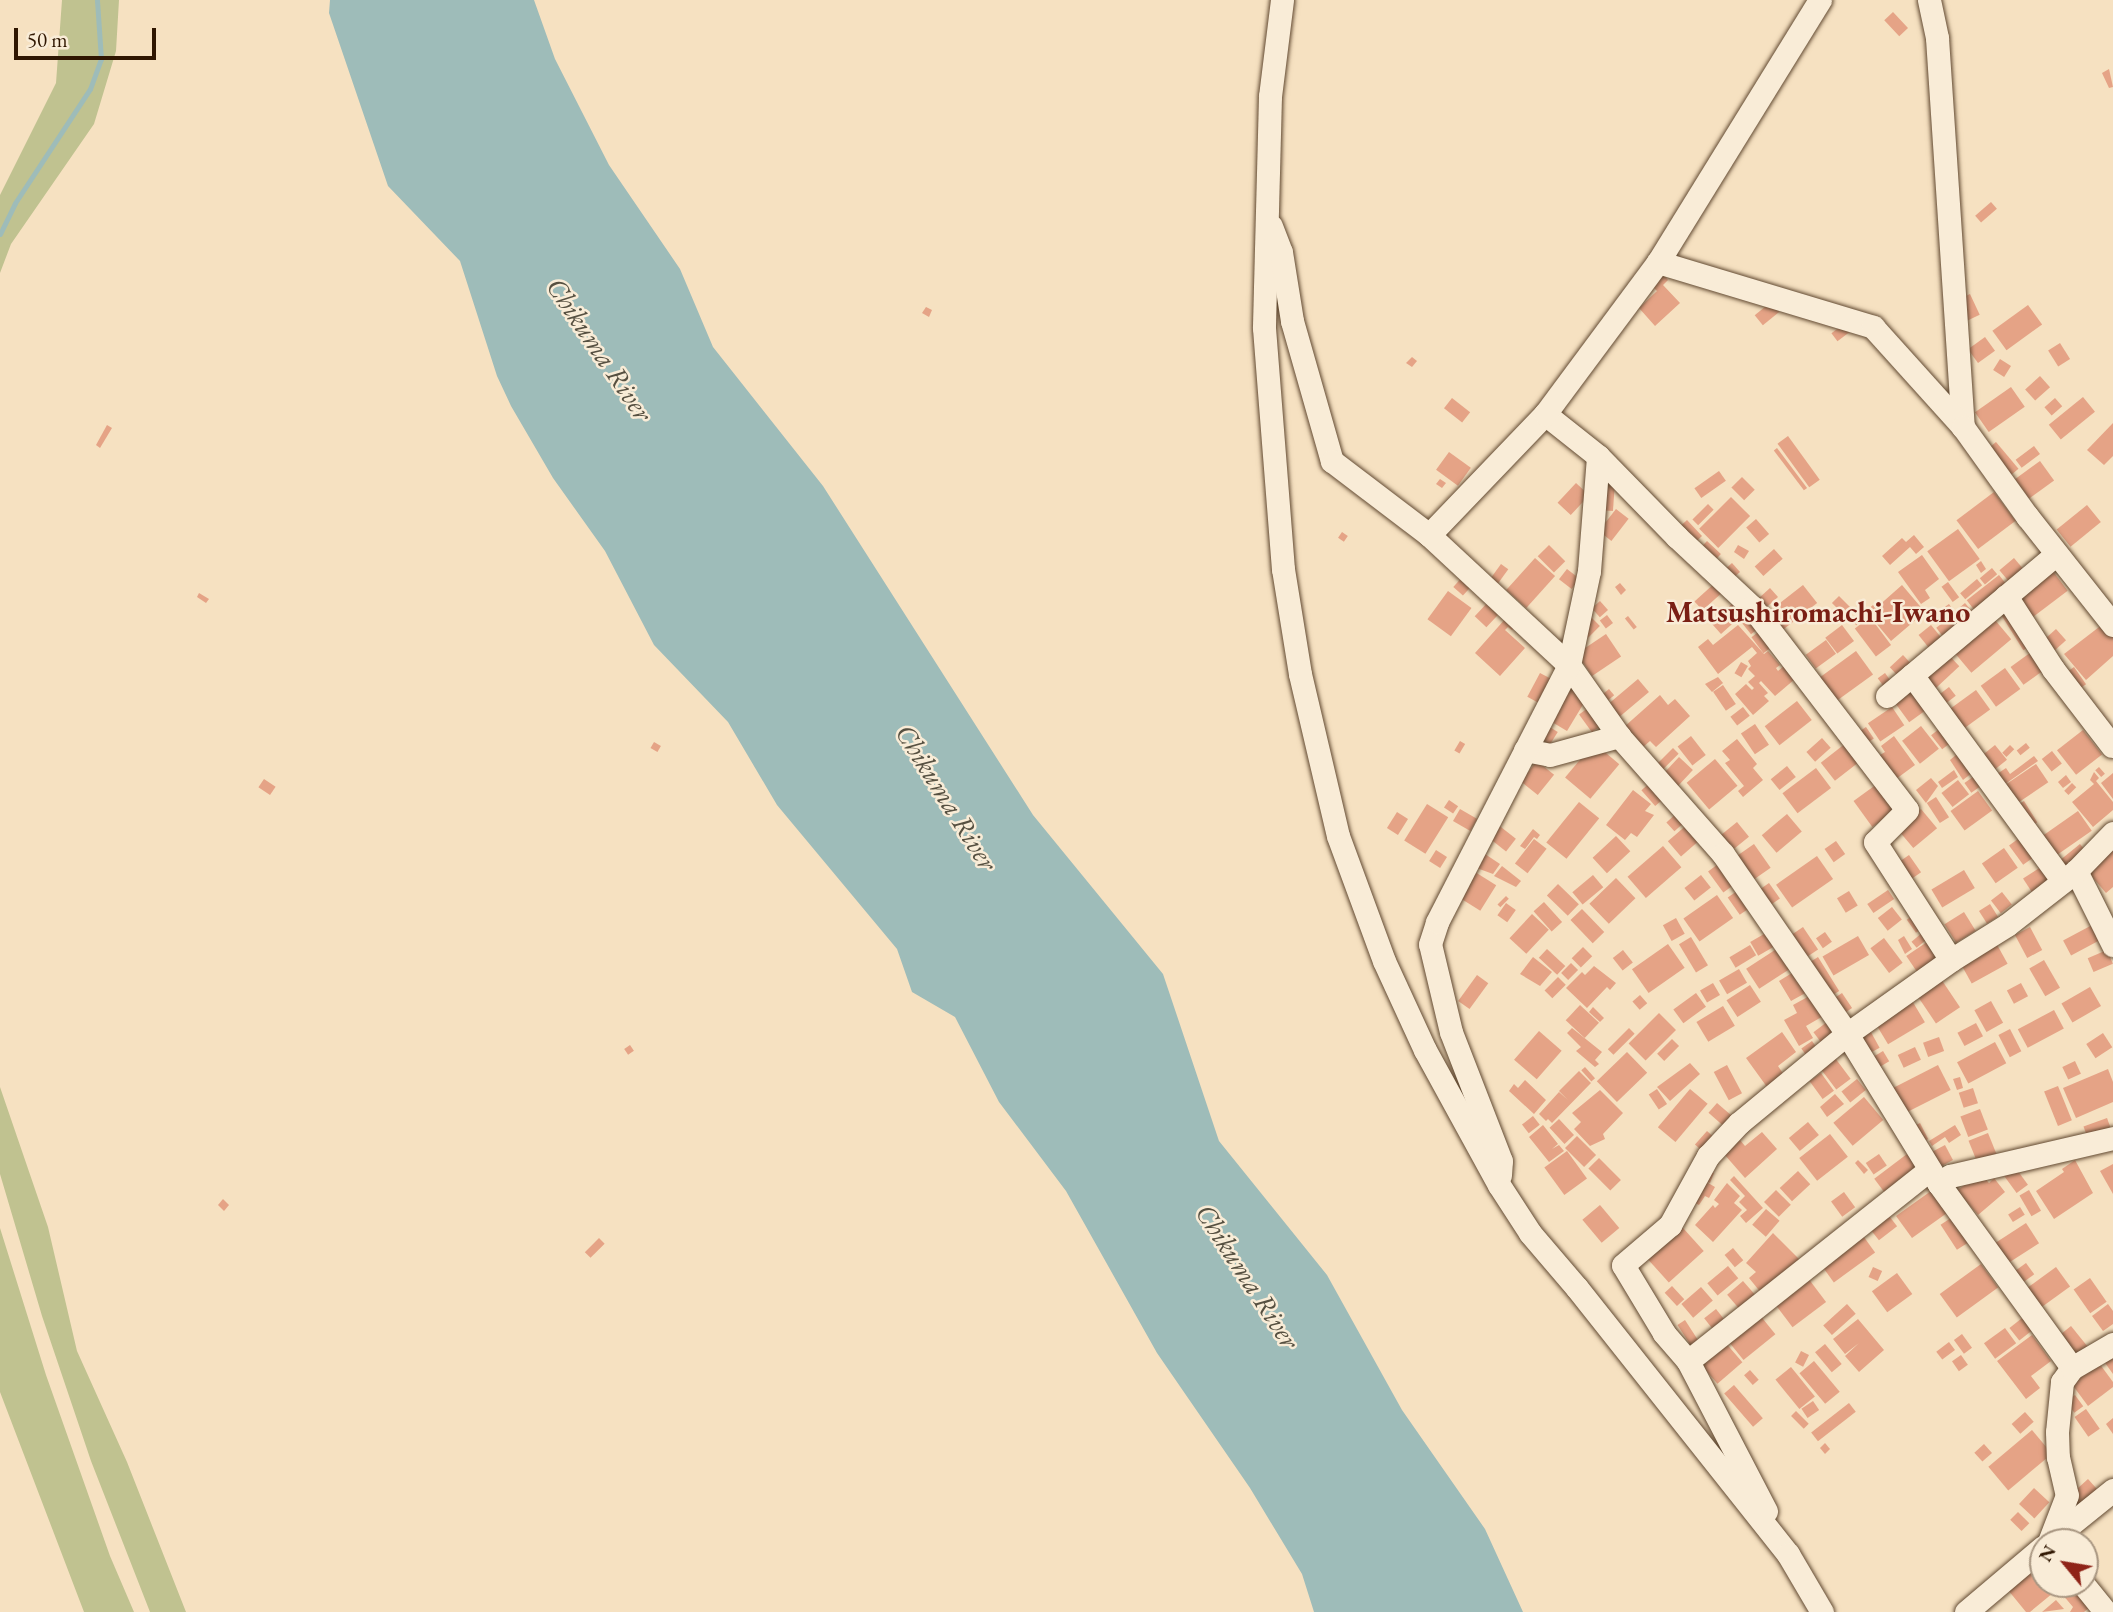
<!DOCTYPE html>
<html>
<head>
<meta charset="utf-8">
<style>
	body { margin:0 }
	#map { position:relative; width:2113px; height:1612px; overflow:hidden; background:#f6e1c1; font-family:"EB Garamond",serif }
	div>[style] { position:absolute }
	.green>* { inset:0; background:#c0c290 }
	.water>* { inset:0; background:#9ebcb9 }
	.stream>* { height:5px; margin:-2.5px; padding:0 2.5px; transform-origin:2.5px; border-radius:2.5px; background:#9ebcb9 }
	.building>* { inset:0; background:#e5a386; transform-origin:0 0 }
	.roads { filter:drop-shadow(0 0 2px #614931) drop-shadow(0 0 2px #614931) }
	.street>* { height:23px; margin:-11.5px; padding:0 11.5px; transform-origin:11.5px; border-radius:11.5px; background:#f9ecd7 }
	span { translate:-50% -50%; white-space:nowrap; text-align:center; line-height:1.15; -webkit-text-stroke:5px #f9ecd7; paint-order:stroke }
	.water-label { font-size:28px; color:#565041; font-style:italic }
	.quarter-label { font-size:30px; color:#7a1f14; font-weight:700 }
	.north { position:absolute; left:2029px; top:1528px; width:70px; height:70px; box-sizing:border-box; background:#f9ecd7; border:2px solid #a89681; border-radius:50%; rotate:300deg; font-size:19px; font-weight:700; line-height:28px; text-align:center; color:#2f1601 }
	.north::after { content:''; display:block; margin:auto; width:24px; height:32px; background:#8f2418; clip-path:polygon(50% 0,100% 100%,50% 72%,0 100%) }
	.scale { position:absolute; left:14px; top:28px; width:142px; height:32px; box-sizing:border-box; border:4px solid #2f1601; border-top:0; padding-left:9px; font-size:21px; line-height:24px; white-space:nowrap; color:#2f1601; -webkit-text-stroke:5px #f9ecd7; paint-order:stroke }
</style>
</head>
<body>
<div id="map">
	<div class="green">
		<i style="clip-path:polygon(62px 0,119px 0,116px 51px,94px 124px,11px 244px,0 273px,0 195px,56px 83px)"></i>
		<i style="clip-path:polygon(0 1087px,48px 1227px,77px 1351px,127px 1462px,186px 1612px,150px 1612px,91px 1461px,42px 1316px,0 1174px)"></i>
		<i style="clip-path:polygon(0 1228px,46px 1375px,110px 1556px,134px 1612px,84px 1612px,0 1392px)"></i>
	</div>
	<div class="water">
		<i style="clip-path:polygon(330px 0,534px 0,555px 59px,609px 165px,680px 269px,713px 347px,823px 486px,1033px 815px,1163px 974px,1219px 1141px,1327px 1275px,1402px 1410px,1485px 1529px,1523px 1612px,1314px 1612px,1302px 1574px,1250px 1488px,1157px 1353px,1066px 1191px,999px 1102px,955px 1017px,912px 992px,897px 949px,777px 805px,728px 722px,654px 645px,605px 551px,553px 478px,511px 406px,497px 376px,460px 261px,388px 186px,329px 13px)"></i>
	</div>
	<div class="stream">
		<i style="left:0;top:234px;width:34px;rotate:-64deg"></i>
		<i style="left:15px;top:203px;width:136px;rotate:-56.7deg"></i>
		<i style="left:90px;top:89px;width:32px;rotate:-70deg"></i>
		<i style="left:101px;top:59px;width:59px;rotate:-93.9deg"></i>
	</div>
	<div class="building">
		<i style="left:1893px;top:12px;width:22px;height:12px;rotate:47deg"></i>
		<i style="clip-path:polygon(2109px 69px,2113px 87px,2109px 88px,2102px 73px)"></i>
		<i style="left:1991px;top:202px;width:9px;height:21px;rotate:49deg"></i>
		<i style="clip-path:polygon(1662px 273px,1668px 280px,1663px 285px,1680px 303px,1655px 326px,1639px 308px,1657px 291px,1650px 284px)"></i>
		<i style="left:1970px;top:294px;width:23px;height:14px;rotate:65deg"></i>
		<i style="left:1771px;top:302px;width:13px;height:21px;rotate:51deg"></i>
		<i style="left:2028px;top:305px;width:24px;height:44px;rotate:54deg"></i>
		<i style="clip-path:polygon(926px 307px,932px 310px,929px 317px,922px 313px)"></i>
		<i style="left:1845px;top:323px;width:10px;height:17px;rotate:53deg"></i>
		<i style="left:1985px;top:337px;width:17px;height:21px;rotate:54deg"></i>
		<i style="left:2060px;top:343px;width:19px;height:14px;rotate:58deg"></i>
		<i style="clip-path:polygon(1412px 357px,1417px 361px,1412px 367px,1406px 363px)"></i>
		<i style="left:2000px;top:359px;width:13px;height:13px;rotate:32deg"></i>
		<i style="left:2040px;top:376px;width:15px;height:20px;rotate:48deg"></i>
		<i style="left:2011px;top:387px;width:24px;height:44px;rotate:55deg"></i>
		<i style="left:2083px;top:397px;width:19px;height:44px;rotate:51deg"></i>
		<i style="left:1452px;top:398px;width:23px;height:13px;rotate:38deg"></i>
		<i style="left:2055px;top:398px;width:11px;height:14px;rotate:49deg"></i>
		<i style="clip-path:polygon(2113px 423px,2113px 456px,2104px 465px,2087px 450px)"></i>
		<i style="clip-path:polygon(107px 425px,112px 428px,100px 448px,96px 445px)"></i>
		<i style="left:1788px;top:436px;width:54px;height:13px;rotate:54deg"></i>
		<i style="left:1996px;top:442px;width:35px;height:16px;rotate:50deg"></i>
		<i style="left:2034px;top:446px;width:10px;height:23px;rotate:53deg"></i>
		<i style="left:1777px;top:448px;width:50px;height:4px;rotate:53deg"></i>
		<i style="left:1449px;top:452px;width:27px;height:22px;rotate:36deg"></i>
		<i style="left:2040px;top:461px;width:24px;height:31px;rotate:54deg"></i>
		<i style="left:1719px;top:471px;width:12px;height:30px;rotate:55deg"></i>
		<i style="left:1742px;top:477px;width:18px;height:15px;rotate:45deg"></i>
		<i style="clip-path:polygon(1440px 479px,1446px 483px,1442px 488px,1436px 484px)"></i>
		<i style="left:1599px;top:481px;width:16px;height:29px;rotate:4deg"></i>
		<i style="left:1576px;top:483px;width:18px;height:27px;rotate:43deg"></i>
		<i style="left:1994px;top:492px;width:36px;height:47px;rotate:53deg"></i>
		<i style="left:1731px;top:497px;width:27px;height:45px;rotate:45deg"></i>
		<i style="left:1708px;top:504px;width:8px;height:22px;rotate:45deg"></i>
		<i style="left:2087px;top:505px;width:22px;height:39px;rotate:51deg"></i>
		<i style="left:1616px;top:509px;width:16px;height:28px;rotate:38deg"></i>
		<i style="left:1756px;top:519px;width:20px;height:13px;rotate:49deg"></i>
		<i style="left:1687px;top:520px;width:22px;height:13px;rotate:47deg"></i>
		<i style="left:1958px;top:529px;width:37px;height:38px;rotate:54deg"></i>
		<i style="left:1342px;top:532px;width:7px;height:7px;rotate:34deg"></i>
		<i style="clip-path:polygon(1914px 535px,1924px 547px,1916px 554px,1910px 547px,1890px 565px,1882px 556px,1902px 538px,1906px 542px)"></i>
		<i style="left:1707px;top:541px;width:19px;height:11px;rotate:43deg"></i>
		<i style="left:1549px;top:545px;width:23px;height:16px;rotate:45deg"></i>
		<i style="clip-path:polygon(1738px 545px,1749px 551px,1744px 559px,1734px 552px)"></i>
		<i style="left:1774px;top:549px;width:13px;height:26px;rotate:48deg"></i>
		<i style="clip-path:polygon(1922px 555px,1939px 579px,1925px 590px,1930px 598px,1921px 604px,1898px 572px)"></i>
		<i style="left:1535px;top:558px;width:27px;height:43px;rotate:42deg"></i>
		<i style="left:2014px;top:558px;width:16px;height:19px;rotate:50deg"></i>
		<i style="clip-path:polygon(1981px 561px,1986px 569px,1981px 573px,1976px 565px)"></i>
		<i style="left:1732px;top:563px;width:12px;height:13px;rotate:48deg"></i>
		<i style="left:1501px;top:564px;width:9px;height:20px;rotate:36deg"></i>
		<i style="left:1992px;top:568px;width:8px;height:16px;rotate:50deg"></i>
		<i style="left:1567px;top:569px;width:16px;height:13px;rotate:38deg"></i>
		<i style="left:2052px;top:570px;width:26px;height:48px;rotate:53deg"></i>
		<i style="left:1464px;top:575px;width:13px;height:16px;rotate:42deg"></i>
		<i style="left:1999px;top:575px;width:16px;height:41px;rotate:52deg"></i>
		<i style="left:1977px;top:579px;width:8px;height:22px;rotate:50deg"></i>
		<i style="left:1716px;top:582px;width:12px;height:29px;rotate:48deg"></i>
		<i style="left:1948px;top:582px;width:19px;height:8px;rotate:54deg"></i>
		<i style="clip-path:polygon(1620px 583px,1626px 590px,1621px 595px,1615px 587px)"></i>
		<i style="left:1803px;top:585px;width:23px;height:43px;rotate:52deg"></i>
		<i style="clip-path:polygon(1902px 585px,1925px 612px,1891px 641px,1866px 611px,1873px 605px,1876px 608px)"></i>
		<i style="left:1770px;top:588px;width:12px;height:20px;rotate:48deg"></i>
		<i style="left:1448px;top:591px;width:29px;height:35px;rotate:36deg"></i>
		<i style="clip-path:polygon(199px 593px,209px 599px,206px 603px,197px 597px)"></i>
		<i style="left:1839px;top:596px;width:18px;height:10px;rotate:45deg"></i>
		<i style="left:1489px;top:601px;width:16px;height:21px;rotate:43deg"></i>
		<i style="left:1600px;top:601px;width:12px;height:11px;rotate:48deg"></i>
		<i style="left:1734px;top:602px;width:15px;height:31px;rotate:48deg"></i>
		<i style="left:1965px;top:603px;width:16px;height:21px;rotate:50deg"></i>
		<i style="left:1949px;top:604px;width:7px;height:21px;rotate:56deg"></i>
		<i style="left:2005px;top:604px;width:49px;height:9px;rotate:58deg"></i>
		<i style="left:1862px;top:611px;width:6px;height:14px;rotate:45deg"></i>
		<i style="left:1990px;top:614px;width:33px;height:52px;rotate:50deg"></i>
		<i style="left:1607px;top:615px;width:10px;height:9px;rotate:53deg"></i>
		<i style="left:1590px;top:616px;width:14px;height:17px;rotate:45deg"></i>
		<i style="left:1628px;top:616px;width:14px;height:4px;rotate:51deg"></i>
		<i style="left:1750px;top:617px;width:14px;height:10px;rotate:51deg"></i>
		<i style="left:1870px;top:617px;width:35px;height:19px;rotate:53deg"></i>
		<i style="clip-path:polygon(1506px 618px,1516px 626px,1512px 630px,1508px 627px,1505px 630px,1525px 648px,1500px 676px,1475px 653px)"></i>
		<i style="left:1949px;top:618px;width:15px;height:16px;rotate:53deg"></i>
		<i style="clip-path:polygon(2103px 624px,2113px 636px,2113px 656px,2086px 680px,2064px 654px)"></i>
		<i style="clip-path:polygon(1738px 625px,1764px 654px,1768px 651px,1780px 665px,1776px 668px,1778px 671px,1784px 666px,1795px 679px,1775px 696px,1761px 681px,1759px 683px,1768px 693px,1764px 696px,1769px 701px,1753px 715px,1735px 694px,1746px 684px,1752px 690px,1754px 688px,1748px 682px,1755px 676px,1748px 669px,1751px 666px,1748px 661px,1757px 653px,1752px 647px,1718px 674px,1698px 647px,1708px 639px,1713px 645px)"></i>
		<i style="left:1842px;top:625px;width:20px;height:21px;rotate:53deg"></i>
		<i style="left:1931px;top:625px;width:22px;height:16px;rotate:51deg"></i>
		<i style="left:2056px;top:629px;width:15px;height:18px;rotate:48deg"></i>
		<i style="left:1761px;top:630px;width:20px;height:12px;rotate:53deg"></i>
		<i style="left:1606px;top:634px;width:27px;height:35px;rotate:56deg"></i>
		<i style="left:1826px;top:640px;width:17px;height:25px;rotate:54deg"></i>
		<i style="left:2034px;top:650px;width:22px;height:29px;rotate:54deg"></i>
		<i style="left:1856px;top:651px;width:29px;height:50px;rotate:54deg"></i>
		<i style="left:1947px;top:653px;width:18px;height:33px;rotate:47deg"></i>
		<i style="left:1903px;top:655px;width:16px;height:18px;rotate:47deg"></i>
		<i style="left:1741px;top:662px;width:8px;height:13px;rotate:30deg"></i>
		<i style="left:2074px;top:667px;width:21px;height:12px;rotate:55deg"></i>
		<i style="left:2005px;top:668px;width:26px;height:30px;rotate:54deg"></i>
		<i style="left:1540px;top:673px;width:15px;height:27px;rotate:28deg"></i>
		<i style="left:1885px;top:673px;width:14px;height:9px;rotate:54deg"></i>
		<i style="clip-path:polygon(1718px 677px,1723px 683px,1712px 692px,1705px 684px)"></i>
		<i style="left:1638px;top:679px;width:17px;height:38px;rotate:50deg"></i>
		<i style="left:1565px;top:682px;width:27px;height:41px;rotate:31deg"></i>
		<i style="left:1912px;top:682px;width:31px;height:26px;rotate:54deg"></i>
		<i style="left:1723px;top:685px;width:23px;height:12px;rotate:56deg"></i>
		<i style="left:1949px;top:687px;width:11px;height:16px;rotate:52deg"></i>
		<i style="left:1609px;top:689px;width:8px;height:9px;rotate:50deg"></i>
		<i style="left:1976px;top:690px;width:24px;height:37px;rotate:54deg"></i>
		<i style="clip-path:polygon(1660px 695px,1668px 705px,1675px 699px,1690px 716px,1656px 747px,1650px 741px,1642px 748px,1624px 727px)"></i>
		<i style="left:1797px;top:701px;width:24px;height:41px;rotate:52deg"></i>
		<i style="left:1592px;top:705px;width:22px;height:16px;rotate:54deg"></i>
		<i style="left:1743px;top:707px;width:11px;height:16px;rotate:52deg"></i>
		<i style="left:1892px;top:707px;width:22px;height:29px;rotate:56deg"></i>
		<i style="left:1545px;top:724px;width:15px;height:15px;rotate:32deg"></i>
		<i style="left:1755px;top:724px;width:25px;height:17px;rotate:56deg"></i>
		<i style="left:1921px;top:726px;width:29px;height:24px;rotate:52deg"></i>
		<i style="left:1866px;top:727px;width:14px;height:12px;rotate:56deg"></i>
		<i style="left:1939px;top:729px;width:18px;height:10px;rotate:52deg"></i>
		<i style="left:2083px;top:730px;width:31px;height:33px;rotate:52deg"></i>
		<i style="left:1691px;top:736px;width:24px;height:17px;rotate:52deg"></i>
		<i style="clip-path:polygon(1894px 736px,1915px 765px,1892px 782px,1875px 758px,1885px 752px,1881px 746px)"></i>
		<i style="left:1822px;top:738px;width:13px;height:21px;rotate:48deg"></i>
		<i style="clip-path:polygon(1737px 739px,1757px 764px,1753px 768px,1763px 780px,1743px 797px,1738px 791px,1744px 786px,1725px 763px,1730px 760px,1722px 751px)"></i>
		<i style="left:1460px;top:741px;width:6px;height:11px;rotate:31deg"></i>
		<i style="left:654px;top:742px;width:8px;height:7px;rotate:30deg"></i>
		<i style="left:1594px;top:743px;width:33px;height:45px;rotate:40deg"></i>
		<i style="left:1846px;top:743px;width:23px;height:32px;rotate:52deg"></i>
		<i style="left:2026px;top:743px;width:6px;height:12px;rotate:51deg"></i>
		<i style="left:1995px;top:745px;width:19px;height:20px;rotate:51deg"></i>
		<i style="left:2010px;top:745px;width:6px;height:11px;rotate:45deg"></i>
		<i style="left:1673px;top:748px;width:8px;height:23px;rotate:45deg"></i>
		<i style="clip-path:polygon(1962px 750px,1977px 769px,1963px 780px,1950px 760px)"></i>
		<i style="left:2052px;top:751px;width:16px;height:13px;rotate:52deg"></i>
		<i style="clip-path:polygon(2034px 756px,2038px 761px,2001px 787px,1994px 776px,2006px 768px,2010px 774px)"></i>
		<i style="left:1679px;top:757px;width:19px;height:25px;rotate:43deg"></i>
		<i style="left:1715px;top:759px;width:35px;height:37px;rotate:50deg"></i>
		<i style="left:1537px;top:761px;width:22px;height:26px;rotate:39deg"></i>
		<i style="left:2036px;top:764px;width:22px;height:41px;rotate:56deg"></i>
		<i style="left:1787px;top:766px;width:14px;height:21px;rotate:51deg"></i>
		<i style="left:2099px;top:767px;width:9px;height:5px;rotate:49deg"></i>
		<i style="left:1816px;top:768px;width:25px;height:42px;rotate:53deg"></i>
		<i style="clip-path:polygon(1954px 770px,1958px 777px,1942px 788px,1938px 782px)"></i>
		<i style="left:1980px;top:772px;width:12px;height:19px;rotate:55deg"></i>
		<i style="clip-path:polygon(2094px 772px,2099px 778px,2096px 781px,2113px 802px,2113px 810px,2093px 827px,2072px 802px,2094px 784px,2090px 780px)"></i>
		<i style="clip-path:polygon(2113px 773px,2113px 799px,2101px 783px)"></i>
		<i style="clip-path:polygon(2066px 775px,2071px 782px,2063px 788px,2058px 782px)"></i>
		<i style="clip-path:polygon(1931px 778px,1938px 786px,1926px 803px,1916px 790px)"></i>
		<i style="left:264px;top:779px;width:14px;height:10px;rotate:34deg"></i>
		<i style="left:1958px;top:780px;width:18px;height:21px;rotate:52deg"></i>
		<i style="left:1652px;top:781px;width:21px;height:14px;rotate:49deg"></i>
		<i style="left:2072px;top:783px;width:6px;height:11px;rotate:45deg"></i>
		<i style="left:1877px;top:784px;width:32px;height:29px;rotate:54deg"></i>
		<i style="clip-path:polygon(1633px 790px,1651px 804px,1645px 811px,1654px 815px,1637px 837px,1631px 833px,1625px 840px,1606px 825px)"></i>
		<i style="left:1978px;top:791px;width:24px;height:34px;rotate:54deg"></i>
		<i style="left:1936px;top:797px;width:24px;height:11px;rotate:57deg"></i>
		<i style="left:1449px;top:800px;width:11px;height:9px;rotate:34deg"></i>
		<i style="left:2024px;top:801px;width:25px;height:11px;rotate:58deg"></i>
		<i style="left:1579px;top:802px;width:26px;height:52px;rotate:39deg"></i>
		<i style="left:1427px;top:804px;width:25px;height:43px;rotate:32deg"></i>
		<i style="left:1460px;top:809px;width:20px;height:14px;rotate:30deg"></i>
		<i style="left:1921px;top:809px;width:25px;height:31px;rotate:50deg"></i>
		<i style="left:1679px;top:811px;width:12px;height:17px;rotate:48deg"></i>
		<i style="left:2078px;top:811px;width:24px;height:47px;rotate:55deg"></i>
		<i style="left:1397px;top:812px;width:13px;height:19px;rotate:32deg"></i>
		<i style="left:1787px;top:814px;width:23px;height:33px;rotate:50deg"></i>
		<i style="left:1737px;top:822px;width:19px;height:23px;rotate:51deg"></i>
		<i style="left:1689px;top:823px;width:20px;height:28px;rotate:49deg"></i>
		<i style="left:1497px;top:824px;width:24px;height:16px;rotate:38deg"></i>
		<i style="clip-path:polygon(1533px 829px,1540px 835px,1537px 839px,1534px 837px,1525px 849px,1520px 846px)"></i>
		<i style="left:1616px;top:836px;width:21px;height:32px;rotate:47deg"></i>
		<i style="left:2022px;top:836px;width:24px;height:16px;rotate:54deg"></i>
		<i style="left:1534px;top:839px;width:16px;height:31px;rotate:38deg"></i>
		<i style="left:1836px;top:841px;width:16px;height:14px;rotate:55deg"></i>
		<i style="left:1754px;top:844px;width:29px;height:24px;rotate:55deg"></i>
		<i style="left:2080px;top:844px;width:13px;height:31px;rotate:51deg"></i>
		<i style="left:1663px;top:846px;width:28px;height:47px;rotate:49deg"></i>
		<i style="left:2004px;top:848px;width:24px;height:27px;rotate:55deg"></i>
		<i style="clip-path:polygon(2113px 849px,2113px 887px,2106px 893px,2087px 871px)"></i>
		<i style="left:1436px;top:850px;width:13px;height:13px;rotate:32deg"></i>
		<i style="clip-path:polygon(1482px 852px,1500px 864px,1493px 874px,1474px 867px)"></i>
		<i style="left:1909px;top:855px;width:21px;height:17px;rotate:55deg"></i>
		<i style="left:1817px;top:856px;width:28px;height:50px;rotate:55deg"></i>
		<i style="left:1721px;top:862px;width:26px;height:16px;rotate:54deg"></i>
		<i style="left:2044px;top:865px;width:17px;height:25px;rotate:57deg"></i>
		<i style="clip-path:polygon(1502px 866px,1521px 881px,1516px 887px,1494px 876px)"></i>
		<i style="left:1964px;top:870px;width:21px;height:38px;rotate:59deg"></i>
		<i style="left:1475px;top:872px;width:25px;height:30px;rotate:32deg"></i>
		<i style="left:1593px;top:875px;width:16px;height:27px;rotate:50deg"></i>
		<i style="left:1701px;top:875px;width:16px;height:21px;rotate:52deg"></i>
		<i style="left:1616px;top:878px;width:28px;height:37px;rotate:46deg"></i>
		<i style="left:1769px;top:883px;width:19px;height:14px;rotate:55deg"></i>
		<i style="left:1558px;top:884px;width:29px;height:16px;rotate:44deg"></i>
		<i style="left:1740px;top:889px;width:21px;height:15px;rotate:55deg"></i>
		<i style="left:1888px;top:890px;width:11px;height:25px;rotate:56deg"></i>
		<i style="left:1849px;top:891px;width:17px;height:14px;rotate:59deg"></i>
		<i style="left:2002px;top:892px;width:16px;height:14px;rotate:52deg"></i>
		<i style="left:1717px;top:895px;width:28px;height:41px;rotate:55deg"></i>
		<i style="left:1506px;top:896px;width:4px;height:12px;rotate:45deg"></i>
		<i style="left:1544px;top:902px;width:27px;height:14px;rotate:48deg"></i>
		<i style="left:1506px;top:903px;width:12px;height:15px;rotate:35deg"></i>
		<i style="left:1990px;top:904px;width:15px;height:13px;rotate:58deg"></i>
		<i style="left:1892px;top:907px;width:16px;height:18px;rotate:52deg"></i>
		<i style="left:1582px;top:909px;width:32px;height:16px;rotate:46deg"></i>
		<i style="left:1964px;top:912px;width:22px;height:23px;rotate:58deg"></i>
		<i style="left:1532px;top:914px;width:23px;height:33px;rotate:43deg"></i>
		<i style="left:1915px;top:914px;width:16px;height:10px;rotate:55deg"></i>
		<i style="left:1676px;top:918px;width:18px;height:15px;rotate:61deg"></i>
		<i style="left:2094px;top:924px;width:17px;height:35px;rotate:62deg"></i>
		<i style="left:1803px;top:927px;width:27px;height:16px;rotate:56deg"></i>
		<i style="left:2030px;top:927px;width:26px;height:17px;rotate:62deg"></i>
		<i style="left:1771px;top:930px;width:16px;height:24px;rotate:60deg"></i>
		<i style="left:1825px;top:932px;width:12px;height:11px;rotate:55deg"></i>
		<i style="left:1923px;top:932px;width:8px;height:15px;rotate:50deg"></i>
		<i style="left:1858px;top:936px;width:22px;height:41px;rotate:60deg"></i>
		<i style="clip-path:polygon(1904px 936px,1912px 949px,1905px 954px,1898px 940px)"></i>
		<i style="left:1691px;top:937px;width:33px;height:14px;rotate:59deg"></i>
		<i style="left:1884px;top:938px;width:31px;height:17px;rotate:53deg"></i>
		<i style="left:1995px;top:941px;width:26px;height:41px;rotate:61deg"></i>
		<i style="left:1927px;top:942px;width:23px;height:25px;rotate:56deg"></i>
		<i style="left:1668px;top:944px;width:29px;height:44px;rotate:55deg"></i>
		<i style="left:1750px;top:945px;width:12px;height:24px;rotate:59deg"></i>
		<i style="left:1583px;top:947px;width:13px;height:16px;rotate:45deg"></i>
		<i style="left:1778px;top:948px;width:24px;height:38px;rotate:57deg"></i>
		<i style="left:1547px;top:949px;width:25px;height:12px;rotate:43deg"></i>
		<i style="left:1623px;top:950px;width:16px;height:13px;rotate:52deg"></i>
		<i style="left:2107px;top:950px;width:15px;height:21px;rotate:67deg"></i>
		<i style="clip-path:polygon(1533px 957px,1552px 972px,1540px 986px,1520px 974px)"></i>
		<i style="left:1818px;top:957px;width:40px;height:15px;rotate:58deg"></i>
		<i style="left:2044px;top:960px;width:32px;height:17px;rotate:60deg"></i>
		<i style="left:1571px;top:963px;width:10px;height:14px;rotate:45deg"></i>
		<i style="clip-path:polygon(1594px 966px,1616px 983px,1610px 990px,1607px 987px,1587px 1008px,1566px 988px,1582px 972px,1585px 975px)"></i>
		<i style="left:1739px;top:969px;width:16px;height:23px;rotate:60deg"></i>
		<i style="clip-path:polygon(1792px 973px,1797px 982px,1802px 979px,1809px 991px,1791px 1001px,1779px 981px)"></i>
		<i style="left:1477px;top:975px;width:14px;height:32px;rotate:36deg"></i>
		<i style="left:1558px;top:977px;width:11px;height:19px;rotate:45deg"></i>
		<i style="left:1941px;top:979px;width:34px;height:29px;rotate:56deg"></i>
		<i style="left:1713px;top:983px;width:14px;height:15px;rotate:60deg"></i>
		<i style="left:2021px;top:983px;width:15px;height:16px;rotate:62deg"></i>
		<i style="left:1750px;top:985px;width:20px;height:28px;rotate:57deg"></i>
		<i style="left:2090px;top:987px;width:22px;height:33px;rotate:60deg"></i>
		<i style="left:1696px;top:993px;width:17px;height:28px;rotate:54deg"></i>
		<i style="left:1842px;top:993px;width:18px;height:13px;rotate:56deg"></i>
		<i style="clip-path:polygon(1813px 994px,1825px 1015px,1806px 1026px,1813px 1038px,1799px 1046px,1784px 1020px,1797px 1013px,1793px 1005px)"></i>
		<i style="left:1640px;top:995px;width:11px;height:10px;rotate:49deg"></i>
		<i style="left:1911px;top:999px;width:27px;height:43px;rotate:59deg"></i>
		<i style="left:1991px;top:1001px;width:25px;height:19px;rotate:61deg"></i>
		<i style="left:1580px;top:1005px;width:26px;height:21px;rotate:43deg"></i>
		<i style="left:1723px;top:1006px;width:23px;height:31px;rotate:59deg"></i>
		<i style="clip-path:polygon(1593px 1007px,1604px 1018px,1600px 1022px,1589px 1012px)"></i>
		<i style="left:2054px;top:1010px;width:21px;height:41px;rotate:62deg"></i>
		<i style="left:1659px;top:1013px;width:24px;height:43px;rotate:45deg"></i>
		<i style="left:1827px;top:1022px;width:15px;height:17px;rotate:53deg"></i>
		<i style="left:1976px;top:1023px;width:15px;height:21px;rotate:62deg"></i>
		<i style="left:1867px;top:1025px;width:26px;height:17px;rotate:61deg"></i>
		<i style="clip-path:polygon(1572px 1028px,1602px 1052px,1595px 1060px,1599px 1064px,1595px 1067px,1576px 1051px,1581px 1047px,1567px 1033px)"></i>
		<i style="left:1629px;top:1028px;width:8px;height:30px;rotate:45deg"></i>
		<i style="left:2010px;top:1029px;width:25px;height:13px;rotate:63deg"></i>
		<i style="left:1539px;top:1031px;width:30px;height:38px;rotate:41deg"></i>
		<i style="clip-path:polygon(1782px 1032px,1796px 1052px,1778px 1066px,1784px 1075px,1767px 1087px,1746px 1058px)"></i>
		<i style="left:2103px;top:1033px;width:17px;height:20px;rotate:57deg"></i>
		<i style="left:1939px;top:1037px;width:15px;height:17px;rotate:70deg"></i>
		<i style="left:1672px;top:1039px;width:10px;height:21px;rotate:45deg"></i>
		<i style="left:1812px;top:1041px;width:12px;height:13px;rotate:55deg"></i>
		<i style="left:1995px;top:1042px;width:24px;height:43px;rotate:62deg"></i>
		<i style="left:630px;top:1045px;width:7px;height:7px;rotate:56deg"></i>
		<i style="left:1915px;top:1047px;width:14px;height:19px;rotate:65deg"></i>
		<i style="left:1883px;top:1051px;width:12px;height:17px;rotate:59deg"></i>
		<i style="left:1627px;top:1052px;width:29px;height:42px;rotate:46deg"></i>
		<i style="left:1832px;top:1054px;width:31px;height:18px;rotate:53deg"></i>
		<i style="left:2075px;top:1061px;width:14px;height:14px;rotate:65deg"></i>
		<i style="clip-path:polygon(1690px 1063px,1700px 1074px,1670px 1101px,1657px 1087px)"></i>
		<i style="left:1727px;top:1065px;width:32px;height:15px;rotate:62deg"></i>
		<i style="left:1938px;top:1065px;width:28px;height:51px;rotate:63deg"></i>
		<i style="left:1585px;top:1067px;width:15px;height:5px;rotate:48deg"></i>
		<i style="clip-path:polygon(2108px 1069px,2113px 1082px,2113px 1102px,2076px 1118px,2063px 1088px)"></i>
		<i style="clip-path:polygon(1579px 1071px,1591px 1083px,1552px 1123px,1548px 1119px,1546px 1121px,1539px 1114px,1559px 1092px,1568px 1100px,1559px 1091px)"></i>
		<i style="left:1821px;top:1073px;width:22px;height:14px;rotate:54deg"></i>
		<i style="clip-path:polygon(1960px 1077px,1963px 1088px,1957px 1090px,1953px 1079px)"></i>
		<i style="left:1857px;top:1079px;width:14px;height:20px;rotate:51deg"></i>
		<i style="clip-path:polygon(1525px 1080px,1546px 1100px,1534px 1114px,1509px 1091px,1514px 1084px,1518px 1088px)"></i>
		<i style="left:2058px;top:1086px;width:37px;height:15px;rotate:68deg"></i>
		<i style="left:1973px;top:1088px;width:16px;height:15px;rotate:72deg"></i>
		<i style="left:1657px;top:1089px;width:18px;height:10px;rotate:56deg"></i>
		<i style="left:1690px;top:1089px;width:23px;height:50px;rotate:40deg"></i>
		<i style="clip-path:polygon(1600px 1090px,1623px 1113px,1603px 1134px,1605px 1139px,1590px 1146px,1574px 1129px,1581px 1122px,1572px 1113px)"></i>
		<i style="clip-path:polygon(1835px 1094px,1844px 1104px,1827px 1117px,1820px 1107px)"></i>
		<i style="left:1864px;top:1097px;width:30px;height:40px;rotate:50deg"></i>
		<i style="left:1717px;top:1103px;width:20px;height:13px;rotate:41deg"></i>
		<i style="left:1980px;top:1109px;width:22px;height:21px;rotate:69deg"></i>
		<i style="left:1533px;top:1116px;width:11px;height:14px;rotate:52deg"></i>
		<i style="left:2107px;top:1118px;width:12px;height:25px;rotate:70deg"></i>
		<i style="left:1559px;top:1119px;width:22px;height:13px;rotate:47deg"></i>
		<i style="left:1808px;top:1122px;width:17px;height:25px;rotate:50deg"></i>
		<i style="left:1920px;top:1123px;width:18px;height:13px;rotate:63deg"></i>
		<i style="clip-path:polygon(1543px 1125px,1558px 1144px,1552px 1149px,1559px 1145px,1564px 1151px,1549px 1162px,1529px 1137px)"></i>
		<i style="clip-path:polygon(1955px 1125px,1961px 1135px,1949px 1143px,1945px 1137px,1932px 1146px,1929px 1141px)"></i>
		<i style="left:1707px;top:1131px;width:13px;height:18px;rotate:42deg"></i>
		<i style="clip-path:polygon(1762px 1132px,1777px 1149px,1745px 1178px,1724px 1154px,1740px 1140px,1745px 1146px)"></i>
		<i style="left:1988px;top:1133px;width:24px;height:21px;rotate:68deg"></i>
		<i style="left:1830px;top:1134px;width:29px;height:39px;rotate:52deg"></i>
		<i style="left:1577px;top:1136px;width:27px;height:17px;rotate:45deg"></i>
		<i style="left:1945px;top:1145px;width:17px;height:15px;rotate:62deg"></i>
		<i style="left:1567px;top:1151px;width:34px;height:28px;rotate:54deg"></i>
		<i style="left:1879px;top:1154px;width:14px;height:16px;rotate:56deg"></i>
		<i style="left:1907px;top:1154px;width:20px;height:41px;rotate:53deg"></i>
		<i style="left:1599px;top:1158px;width:31px;height:15px;rotate:45deg"></i>
		<i style="clip-path:polygon(1858px 1160px,1868px 1170px,1864px 1174px,1855px 1163px)"></i>
		<i style="clip-path:polygon(2075px 1160px,2093px 1193px,2054px 1219px,2036px 1191px,2064px 1172px,2062px 1169px)"></i>
		<i style="clip-path:polygon(2113px 1164px,2113px 1194px,2100px 1171px)"></i>
		<i style="left:2015px;top:1167px;width:22px;height:14px;rotate:54deg"></i>
		<i style="clip-path:polygon(1705px 1169px,1714px 1173px,1710px 1183px,1703px 1180px,1715px 1187px,1709px 1198px,1705px 1196px,1699px 1205px,1688px 1199px)"></i>
		<i style="left:1798px;top:1171px;width:18px;height:25px;rotate:47deg"></i>
		<i style="clip-path:polygon(1979px 1172px,1989px 1183px,1994px 1178px,2005px 1192px,1978px 1215px,1957px 1191px)"></i>
		<i style="clip-path:polygon(1734px 1176px,1763px 1208px,1746px 1223px,1740px 1216px,1747px 1210px,1739px 1202px,1745px 1196px,1730px 1180px)"></i>
		<i style="clip-path:polygon(1727px 1183px,1740px 1196px,1734px 1203px,1742px 1210px,1713px 1242px,1695px 1225px,1713px 1205px,1715px 1208px,1719px 1204px,1714px 1200px)"></i>
		<i style="left:1776px;top:1190px;width:21px;height:17px;rotate:45deg"></i>
		<i style="left:2029px;top:1190px;width:24px;height:11px;rotate:60deg"></i>
		<i style="clip-path:polygon(1931px 1191px,1954px 1208px,1912px 1238px,1896px 1216px)"></i>
		<i style="left:1844px;top:1192px;width:19px;height:16px;rotate:54deg"></i>
		<i style="clip-path:polygon(223px 1199px,229px 1205px,224px 1211px,218px 1205px)"></i>
		<i style="left:1600px;top:1205px;width:30px;height:23px;rotate:50deg"></i>
		<i style="left:2020px;top:1207px;width:9px;height:14px;rotate:58deg"></i>
		<i style="left:1766px;top:1209px;width:18px;height:21px;rotate:41deg"></i>
		<i style="left:1886px;top:1212px;width:18px;height:23px;rotate:52deg"></i>
		<i style="left:1954px;top:1216px;width:30px;height:16px;rotate:57deg"></i>
		<i style="left:2026px;top:1223px;width:24px;height:39px;rotate:57deg"></i>
		<i style="left:1683px;top:1228px;width:31px;height:47px;rotate:48deg"></i>
		<i style="clip-path:polygon(1773px 1233px,1801px 1261px,1762px 1294px,1749px 1278px,1756px 1272px,1746px 1263px)"></i>
		<i style="left:1861px;top:1233px;width:24px;height:51px;rotate:54deg"></i>
		<i style="left:599px;top:1238px;width:8px;height:20px;rotate:45deg"></i>
		<i style="left:1733px;top:1248px;width:16px;height:11px;rotate:50deg"></i>
		<i style="left:2026px;top:1263px;width:14px;height:23px;rotate:54deg"></i>
		<i style="left:1981px;top:1264px;width:29px;height:51px;rotate:54deg"></i>
		<i style="left:1728px;top:1266px;width:16px;height:27px;rotate:50deg"></i>
		<i style="left:1873px;top:1267px;width:10px;height:11px;rotate:24deg"></i>
		<i style="left:2056px;top:1267px;width:24px;height:38px;rotate:54deg"></i>
		<i style="left:1897px;top:1273px;width:26px;height:31px;rotate:54deg"></i>
		<i style="left:1808px;top:1278px;width:30px;height:42px;rotate:53deg"></i>
		<i style="left:2090px;top:1278px;width:29px;height:20px;rotate:55deg"></i>
		<i style="left:1743px;top:1281px;width:21px;height:21px;rotate:49deg"></i>
		<i style="left:1672px;top:1286px;width:18px;height:10px;rotate:47deg"></i>
		<i style="left:1701px;top:1287px;width:18px;height:26px;rotate:49deg"></i>
		<i style="left:1847px;top:1304px;width:13px;height:32px;rotate:48deg"></i>
		<i style="clip-path:polygon(2108px 1304px,2113px 1311px,2113px 1324px,2103px 1331px,2092px 1316px)"></i>
		<i style="left:1716px;top:1309px;width:16px;height:15px;rotate:52deg"></i>
		<i style="left:1759px;top:1314px;width:26px;height:41px;rotate:51deg"></i>
		<i style="left:2026px;top:1315px;width:16px;height:21px;rotate:52deg"></i>
		<i style="clip-path:polygon(1858px 1319px,1884px 1350px,1859px 1372px,1845px 1356px,1859px 1343px,1845px 1354px,1833px 1339px)"></i>
		<i style="left:1685px;top:1320px;width:30px;height:9px;rotate:57deg"></i>
		<i style="left:2071px;top:1326px;width:26px;height:20px;rotate:51deg"></i>
		<i style="left:2005px;top:1328px;width:19px;height:26px;rotate:54deg"></i>
		<i style="left:1962px;top:1334px;width:17px;height:10px;rotate:54deg"></i>
		<i style="clip-path:polygon(2032px 1335px,2051px 1361px,2031px 1376px,2040px 1388px,2026px 1399px,1997px 1361px)"></i>
		<i style="left:1724px;top:1341px;width:28px;height:33px;rotate:49deg"></i>
		<i style="left:1949px;top:1342px;width:10px;height:16px;rotate:53deg"></i>
		<i style="left:1825px;top:1344px;width:26px;height:13px;rotate:50deg"></i>
		<i style="left:1801px;top:1351px;width:9px;height:13px;rotate:27deg"></i>
		<i style="clip-path:polygon(2113px 1352px,2113px 1374px,2103px 1360px)"></i>
		<i style="left:1961px;top:1355px;width:12px;height:11px;rotate:55deg"></i>
		<i style="left:1814px;top:1361px;width:40px;height:19px;rotate:50deg"></i>
		<i style="clip-path:polygon(2099px 1363px,2113px 1382px,2113px 1387px,2088px 1406px,2071px 1383px)"></i>
		<i style="left:1791px;top:1367px;width:38px;height:20px;rotate:51deg"></i>
		<i style="left:1750px;top:1370px;width:13px;height:8px;rotate:48deg"></i>
		<i style="left:1734px;top:1385px;width:44px;height:13px;rotate:49deg"></i>
		<i style="left:2075px;top:1395px;width:14px;height:11px;rotate:54deg"></i>
		<i style="left:1813px;top:1401px;width:11px;height:14px;rotate:56deg"></i>
		<i style="left:1849px;top:1403px;width:11px;height:48px;rotate:52deg"></i>
		<i style="left:2086px;top:1409px;width:24px;height:14px;rotate:55deg"></i>
		<i style="left:1796px;top:1411px;width:18px;height:7px;rotate:45deg"></i>
		<i style="left:2025px;top:1412px;width:13px;height:18px;rotate:48deg"></i>
		<i style="clip-path:polygon(2113px 1418px,2113px 1434px,2106px 1424px)"></i>
		<i style="left:2032px;top:1430px;width:31px;height:57px;rotate:50deg"></i>
		<i style="clip-path:polygon(1825px 1443px,1830px 1449px,1825px 1454px,1820px 1448px)"></i>
		<i style="left:1984px;top:1444px;width:12px;height:13px;rotate:48deg"></i>
		<i style="left:2088px;top:1479px;width:15px;height:26px;rotate:48deg"></i>
		<i style="left:2034px;top:1488px;width:21px;height:22px;rotate:43deg"></i>
		<i style="left:2018px;top:1512px;width:16px;height:11px;rotate:45deg"></i>
		<i style="clip-path:polygon(2038px 1566px,2043px 1573px,2043px 1584px,2064px 1584px,2030px 1612px,2026px 1612px,2008px 1590px)"></i>
		<i style="clip-path:polygon(2074px 1585px,2091px 1606px,2084px 1612px,2070px 1612px,2073px 1607px,2062px 1594px)"></i>
		<i style="clip-path:polygon(2056px 1600px,2064px 1609px,2042px 1612px)"></i>
	</div>
	<div class="roads">
		<div class="street">
			<i style="left:1282px;top:0;width:97px;rotate:97.1deg"></i>
			<i style="left:1270px;top:96px;width:232px;rotate:91.5deg"></i>
			<i style="left:1264px;top:328px;width:242px;rotate:85.5deg"></i>
			<i style="left:1283px;top:569px;width:106px;rotate:80.8deg"></i>
			<i style="left:1300px;top:674px;width:166px;rotate:76.8deg"></i>
			<i style="left:1338px;top:836px;width:133px;rotate:69.8deg"></i>
			<i style="left:1384px;top:961px;width:98px;rotate:65.3deg"></i>
			<i style="left:1425px;top:1050px;width:154px;rotate:61.3deg"></i>
			<i style="left:1499px;top:1185px;width:57px;rotate:57.1deg"></i>
			<i style="left:1530px;top:1233px;width:72px;rotate:49.5deg"></i>
			<i style="left:1577px;top:1288px;width:340px;rotate:51.6deg"></i>
			<i style="left:1788px;top:1554px;width:67px;rotate:59.6deg"></i>
			<i style="left:1929px;top:0;width:39px;rotate:78deg"></i>
			<i style="left:1937px;top:38px;width:390px;rotate:86.2deg"></i>
			<i style="left:1271px;top:226px;width:28px;rotate:69deg"></i>
			<i style="left:1281px;top:252px;width:70px;rotate:80.9deg"></i>
			<i style="left:1292px;top:321px;width:146px;rotate:74.1deg"></i>
			<i style="left:1332px;top:461px;width:122px;rotate:37.3deg"></i>
			<i style="left:1429px;top:535px;width:191px;rotate:42.9deg"></i>
			<i style="left:1569px;top:665px;width:87px;rotate:54.8deg"></i>
			<i style="left:1619px;top:736px;width:157px;rotate:48.6deg"></i>
			<i style="left:1723px;top:854px;width:219px;rotate:55.4deg"></i>
			<i style="left:1847px;top:1034px;width:176px;rotate:58.5deg"></i>
			<i style="left:1939px;top:1184px;width:227px;rotate:54.1deg"></i>
			<i style="left:2072px;top:1368px;width:17px;rotate:126deg"></i>
			<i style="left:2062px;top:1382px;width:50px;rotate:95.7deg"></i>
			<i style="left:2057px;top:1432px;width:25px;rotate:88deg"></i>
			<i style="left:2058px;top:1457px;width:39px;rotate:77deg"></i>
			<i style="left:2067px;top:1495px;width:50px;rotate:111deg"></i>
			<i style="left:1658px;top:262px;width:225px;rotate:16.8deg"></i>
			<i style="left:1873px;top:327px;width:135px;rotate:48deg"></i>
			<i style="left:1963px;top:427px;width:110px;rotate:54.3deg"></i>
			<i style="left:2027px;top:516px;width:139px;rotate:51.7deg"></i>
			<i style="left:1545px;top:414px;width:68px;rotate:38.4deg"></i>
			<i style="left:1598px;top:456px;width:113px;rotate:45.7deg"></i>
			<i style="left:1677px;top:537px;width:103px;rotate:43deg"></i>
			<i style="left:1752px;top:607px;width:255px;rotate:52.6deg"></i>
			<i style="left:1907px;top:810px;width:45px;rotate:135deg"></i>
			<i style="left:1875px;top:842px;width:140px;rotate:57.2deg"></i>
			<i style="left:1429px;top:535px;width:168px;rotate:-46.2deg"></i>
			<i style="left:1545px;top:414px;width:189px;rotate:-53.4deg"></i>
			<i style="left:1658px;top:262px;width:308px;rotate:-58.3deg"></i>
			<i style="left:2006px;top:596px;width:87px;rotate:57.2deg"></i>
			<i style="left:2053px;top:669px;width:97px;rotate:52.5deg"></i>
			<i style="left:1912px;top:675px;width:255px;rotate:53.8deg"></i>
			<i style="left:1887px;top:696px;width:221px;rotate:-40deg"></i>
			<i style="left:1525px;top:750px;width:25px;rotate:11deg"></i>
			<i style="left:1550px;top:755px;width:72px;rotate:-15.4deg"></i>
			<i style="left:2076px;top:871px;width:83px;rotate:63.4deg"></i>
			<i style="left:1500px;top:1175px;width:14px;rotate:-86deg"></i>
			<i style="left:1501px;top:1161px;width:138px;rotate:-111.2deg"></i>
			<i style="left:1451px;top:1032px;width:90px;rotate:-103.4deg"></i>
			<i style="left:1430px;top:944px;width:23px;rotate:-72deg"></i>
			<i style="left:1437px;top:922px;width:289px;rotate:-62.8deg"></i>
			<i style="left:1569px;top:665px;width:96px;rotate:-78deg"></i>
			<i style="left:1589px;top:571px;width:115px;rotate:-85.5deg"></i>
			<i style="left:1939px;top:1184px;width:14px;rotate:-36deg"></i>
			<i style="left:1950px;top:1176px;width:167px;rotate:-13.1deg"></i>
			<i style="left:1688px;top:1361px;width:37px;rotate:-131deg"></i>
			<i style="left:1664px;top:1333px;width:79px;rotate:-121.1deg"></i>
			<i style="left:1623px;top:1265px;width:62px;rotate:-40.4deg"></i>
			<i style="left:1670px;top:1225px;width:79px;rotate:-61.2deg"></i>
			<i style="left:1708px;top:1156px;width:45px;rotate:-46.8deg"></i>
			<i style="left:1739px;top:1123px;width:140px;rotate:-39.5deg"></i>
			<i style="left:1847px;top:1034px;width:128px;rotate:-35.4deg"></i>
			<i style="left:1951px;top:960px;width:66px;rotate:-32deg"></i>
			<i style="left:2007px;top:925px;width:88px;rotate:-38deg"></i>
			<i style="left:2076px;top:871px;width:53px;rotate:-45.8deg"></i>
			<i style="left:2072px;top:1368px;width:48px;rotate:-30.3deg"></i>
			<i style="left:1766px;top:1511px;width:169px;rotate:-117.5deg"></i>
			<i style="left:1688px;top:1361px;width:308px;rotate:-38.4deg"></i>
			<i style="left:2051px;top:1540px;width:80px;rotate:-38.9deg"></i>
			<i style="left:2083px;top:1584px;width:36px;rotate:51deg"></i>
			<i style="left:1966px;top:1612px;width:101px;rotate:-40.2deg"></i>
		</div>
	</div>
	<div class="water-label">
		<span style="left:600px;top:349px;rotate:56deg">Chikuma River</span>
		<span style="left:947px;top:797px;rotate:58deg">Chikuma River</span>
		<span style="left:1248px;top:1276px;rotate:57deg">Chikuma River</span>
	</div>
	<div class="quarter-label">
		<span style="left:1818px;top:612px">Matsushiromachi-Iwano</span>
	</div>
	<div class="north">N</div>
	<div class="scale">50 m</div>
</div>
</body>
</html>
